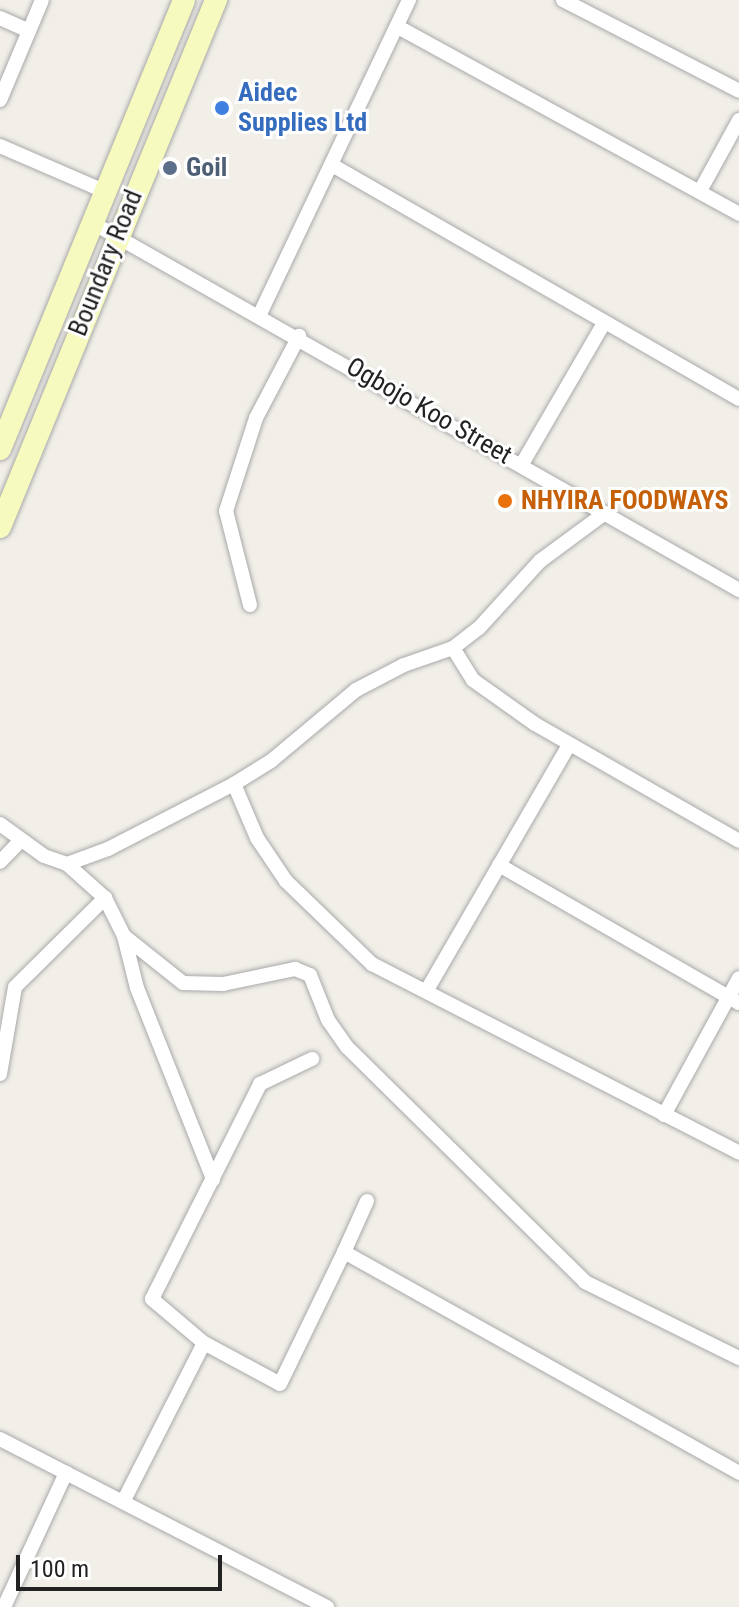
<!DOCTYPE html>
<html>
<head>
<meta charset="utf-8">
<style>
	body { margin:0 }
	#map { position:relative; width:739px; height:1607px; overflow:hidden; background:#f2efe9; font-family:"Roboto Condensed",sans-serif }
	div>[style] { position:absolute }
	.roads { filter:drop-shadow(0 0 2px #a9a9a9) drop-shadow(0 0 2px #a9a9a9) }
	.street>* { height:14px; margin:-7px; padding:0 7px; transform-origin:7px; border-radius:7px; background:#fff }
	.secondary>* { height:22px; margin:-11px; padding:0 11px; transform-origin:11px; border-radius:11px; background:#f7fabf }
	.dots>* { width:22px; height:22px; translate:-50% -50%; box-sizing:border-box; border:4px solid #fff; border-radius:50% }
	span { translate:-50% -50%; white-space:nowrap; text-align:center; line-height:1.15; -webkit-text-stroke:6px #fff; paint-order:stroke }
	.shop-label { font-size:26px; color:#366cbe; font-weight:700 }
	.left { translate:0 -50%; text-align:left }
	.service-label { font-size:26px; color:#4e5e75; font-weight:700 }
	.street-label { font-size:26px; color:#222 }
	.food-label { font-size:26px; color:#c56008; font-weight:700 }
	.scale { position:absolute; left:16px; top:1555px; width:206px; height:36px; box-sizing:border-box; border:4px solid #222; border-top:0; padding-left:10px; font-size:24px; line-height:28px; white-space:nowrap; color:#222; -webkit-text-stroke:6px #fff; paint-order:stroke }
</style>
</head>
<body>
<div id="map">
	<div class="roads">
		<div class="street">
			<i style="left:563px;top:0;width:198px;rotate:27.3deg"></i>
			<i style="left:0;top:18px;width:32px;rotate:24deg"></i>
			<i style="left:398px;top:27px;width:389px;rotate:28.7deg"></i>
			<i style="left:0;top:100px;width:108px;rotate:-67.2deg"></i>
			<i style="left:0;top:146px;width:113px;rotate:23.4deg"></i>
			<i style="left:332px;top:165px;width:469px;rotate:29.9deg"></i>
			<i style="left:700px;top:191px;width:81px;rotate:-61.2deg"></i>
			<i style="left:91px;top:222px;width:745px;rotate:29.59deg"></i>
			<i style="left:259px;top:316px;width:350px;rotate:-64.6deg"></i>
			<i style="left:522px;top:464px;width:161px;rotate:-59.8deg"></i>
			<i style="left:250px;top:605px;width:97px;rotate:-104.3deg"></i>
			<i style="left:226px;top:511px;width:98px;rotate:-72.1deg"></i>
			<i style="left:256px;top:418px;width:93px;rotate:-62.3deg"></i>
			<i style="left:453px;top:648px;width:38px;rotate:58deg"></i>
			<i style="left:473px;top:680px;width:76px;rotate:35.4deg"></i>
			<i style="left:535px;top:724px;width:235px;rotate:29.8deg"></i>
			<i style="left:234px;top:784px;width:59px;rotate:66.9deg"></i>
			<i style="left:257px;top:838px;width:52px;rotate:56deg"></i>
			<i style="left:286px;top:881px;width:120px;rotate:44deg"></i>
			<i style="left:372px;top:964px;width:413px;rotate:27.2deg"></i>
			<i style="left:0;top:824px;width:54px;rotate:36deg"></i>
			<i style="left:44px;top:856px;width:24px;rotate:19deg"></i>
			<i style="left:67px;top:864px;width:51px;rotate:41.8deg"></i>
			<i style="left:105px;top:898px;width:42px;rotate:63.4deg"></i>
			<i style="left:124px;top:936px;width:54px;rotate:76deg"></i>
			<i style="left:137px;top:988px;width:206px;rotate:68.3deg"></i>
			<i style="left:0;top:862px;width:29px;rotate:-46deg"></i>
			<i style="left:67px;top:864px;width:44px;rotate:-20.1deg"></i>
			<i style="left:108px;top:849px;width:142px;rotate:-27.3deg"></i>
			<i style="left:234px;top:784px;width:44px;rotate:-31.9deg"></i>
			<i style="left:271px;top:761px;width:111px;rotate:-39.9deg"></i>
			<i style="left:356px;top:690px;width:54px;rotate:-27.5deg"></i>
			<i style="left:404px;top:665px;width:52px;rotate:-19.1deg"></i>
			<i style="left:453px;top:648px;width:33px;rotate:-38deg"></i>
			<i style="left:479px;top:628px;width:91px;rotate:-47.7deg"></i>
			<i style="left:540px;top:561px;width:81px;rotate:-36.4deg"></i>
			<i style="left:499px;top:865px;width:277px;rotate:29.9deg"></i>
			<i style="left:124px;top:936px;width:75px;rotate:38.5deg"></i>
			<i style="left:183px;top:983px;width:40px;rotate:1.4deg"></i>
			<i style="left:223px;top:984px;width:74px;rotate:-11.8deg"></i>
			<i style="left:295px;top:969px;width:16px;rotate:22deg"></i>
			<i style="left:310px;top:975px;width:48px;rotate:68.2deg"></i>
			<i style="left:328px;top:1020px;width:33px;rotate:55deg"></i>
			<i style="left:347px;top:1047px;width:334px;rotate:44.6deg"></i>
			<i style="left:585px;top:1282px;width:172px;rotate:26.3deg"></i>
			<i style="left:427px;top:990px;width:283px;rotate:-59.9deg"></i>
			<i style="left:0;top:1074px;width:88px;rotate:-80.2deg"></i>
			<i style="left:15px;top:987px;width:127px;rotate:-44.7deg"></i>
			<i style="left:664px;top:1115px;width:156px;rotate:-61.3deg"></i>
			<i style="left:344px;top:1252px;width:56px;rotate:-65.7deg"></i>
			<i style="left:204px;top:1343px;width:86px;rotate:28.3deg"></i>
			<i style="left:280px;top:1384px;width:147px;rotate:-64.1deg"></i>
			<i style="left:344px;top:1252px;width:453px;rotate:29.2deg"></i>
			<i style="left:0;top:1439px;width:368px;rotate:27.2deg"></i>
			<i style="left:123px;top:1502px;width:178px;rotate:-63deg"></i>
			<i style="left:204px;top:1343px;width:68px;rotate:-139.8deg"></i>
			<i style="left:152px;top:1299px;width:241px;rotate:-63.3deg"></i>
			<i style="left:260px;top:1084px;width:58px;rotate:-25.7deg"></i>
			<i style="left:4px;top:1607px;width:148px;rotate:-65.2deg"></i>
		</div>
		<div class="secondary">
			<i style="left:0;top:449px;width:485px;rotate:-67.7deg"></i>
			<i style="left:0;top:527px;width:570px;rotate:-67.71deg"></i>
		</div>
	</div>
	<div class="dots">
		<i style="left:222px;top:108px;background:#3f7fe0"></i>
		<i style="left:170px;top:168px;background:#5c6f8a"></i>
		<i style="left:505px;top:501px;background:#e8710a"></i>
	</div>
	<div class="shop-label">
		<span class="left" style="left:238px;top:108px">Aidec<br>Supplies Ltd</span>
	</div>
	<div class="service-label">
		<span class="left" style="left:186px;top:168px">Goil</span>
	</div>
	<div class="street-label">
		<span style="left:106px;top:263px;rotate:-68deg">Boundary Road</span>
		<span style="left:429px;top:411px;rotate:30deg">Ogbojo Koo Street</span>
	</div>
	<div class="food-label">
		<span class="left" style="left:521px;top:501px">NHYIRA FOODWAYS</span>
	</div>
	<div class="scale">100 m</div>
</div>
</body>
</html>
